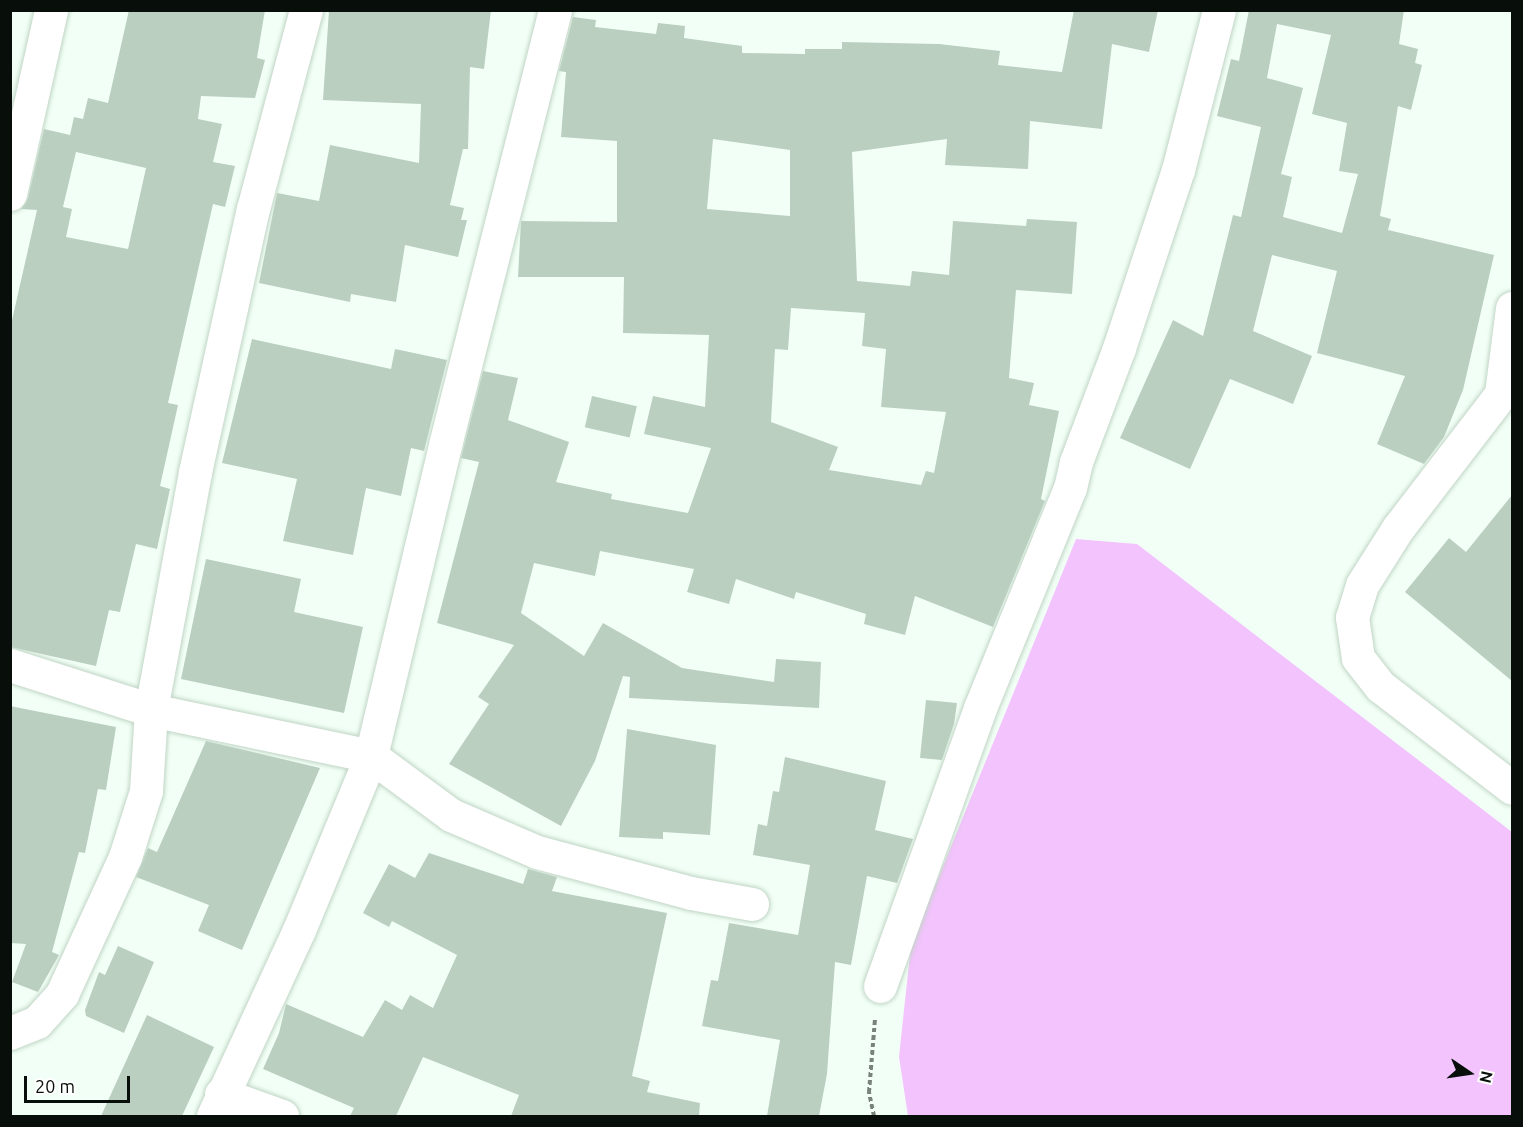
<!DOCTYPE html>
<html>
<head>
<meta charset="utf-8">
<style>
	body { margin:0 }
	#map { position:relative; width:1523px; height:1127px; overflow:hidden; background:#f2fff6; font-family:Ubuntu,sans-serif }
	div>[style] { position:absolute }
	.green>* { inset:0; background:#f2c3fc }
	.building>* { inset:0; background:#bacfc0; transform-origin:0 0 }
	.path>* { height:4px; margin-top:-2px; transform-origin:0; background:repeating-linear-gradient(90deg,#79837c 0 4.5px,transparent 0 7.5px) }
	.roads { filter:drop-shadow(0 0 2px #c0d5c5) drop-shadow(0 0 2px #c0d5c5) }
	.minor>* { height:33px; margin:-16.5px; padding:0 16.5px; transform-origin:16.5px; border-radius:16.5px; background:#fff }
	span { translate:-50% -50%; white-space:nowrap; text-align:center; line-height:1.15; -webkit-text-stroke:5px #fff; paint-order:stroke }
	.frame { position:absolute; inset:0; border:12px solid #080f0a; pointer-events:none }
	.north { position:absolute; left:1439px; top:1043px; width:60px; height:60px; -webkit-text-stroke:4px #fff; paint-order:stroke; rotate:103deg; font-size:16px; font-weight:700; line-height:24px; text-align:center; color:#080f0a }
	.north::after { content:''; display:block; margin:auto; width:21px; height:27px; background:#080f0a; clip-path:polygon(50% 0,100% 100%,50% 72%,0 100%) }
	.scale { position:absolute; left:24px; top:1076px; width:106px; height:27px; box-sizing:border-box; border:3px solid #080f0a; border-top:0; padding-left:8px; font-size:18px; line-height:21px; white-space:nowrap; color:#080f0a; -webkit-text-stroke:4px #fff; paint-order:stroke }
</style>
</head>
<body>
<div id="map">
	<div class="green">
		<i style="clip-path:polygon(1076px 539px,1137px 544px,1512px 832px,1512px 1116px,908px 1116px,899px 1057px,911px 945px)"></i>
	</div>
	<div class="building">
		<i style="clip-path:polygon(evenodd,129px 10px,265px 10px,257px 58px,265px 60px,255px 98px,201px 96px,198px 119px,222px 124px,213px 162px,235px 166px,225px 207px,213px 204px,168px 403px,178px 405px,160px 486px,170px 489px,157px 549px,136px 544px,120px 612px,109px 610px,96px 666px,10px 647px,10px 329px,37px 210px,21px 209px,28px 198px,44px 129px,70px 135px,74px 117px,83px 119px,88px 98px,108px 103px,129px 10px,76px 152px,146px 168px,128px 249px,66px 237px,72px 209px,63px 207px,76px 152px)"></i>
		<i style="clip-path:polygon(329px 10px,491px 10px,484px 69px,470px 67px,468px 149px,463px 149px,450px 205px,464px 208px,461px 220px,467px 220px,458px 257px,405px 245px,396px 302px,351px 294px,350px 302px,259px 283px,277px 193px,319px 201px,330px 145px,419px 163px,421px 104px,323px 100px)"></i>
		<i style="clip-path:polygon(evenodd,1074px 10px,1158px 10px,1149px 52px,1112px 44px,1102px 129px,1030px 121px,1028px 169px,945px 165px,947px 139px,852px 152px,857px 281px,910px 286px,912px 271px,949px 275px,953px 221px,1026px 226px,1027px 219px,1077px 222px,1072px 294px,1016px 290px,1009px 378px,1034px 383px,1029px 405px,1059px 411px,1041px 499px,1045px 501px,993px 627px,915px 596px,905px 635px,864px 624px,866px 614px,796px 592px,794px 599px,736px 579px,729px 604px,687px 592px,694px 569px,600px 551px,595px 576px,534px 563px,521px 613px,584px 656px,603px 623px,682px 668px,774px 682px,776px 659px,821px 662px,819px 708px,629px 698px,630px 677px,623px 676px,595px 761px,561px 826px,449px 764px,489px 704px,478px 697px,514px 645px,437px 623px,479px 462px,461px 458px,483px 371px,518px 378px,508px 420px,569px 442px,556px 482px,612px 494px,611px 499px,688px 513px,711px 448px,644px 434px,653px 396px,705px 407px,709px 335px,623px 333px,624px 277px,518px 277px,521px 221px,617px 222px,617px 141px,561px 137px,566px 72px,559px 71px,573px 17px,596px 20px,595px 27px,656px 34px,658px 23px,685px 26px,684px 38px,742px 46px,742px 53px,805px 54px,805px 49px,842px 49px,842px 42px,939px 44px,1000px 51px,998px 65px,1062px 72px,1074px 10px,713px 139px,790px 150px,790px 216px,707px 209px,713px 139px,1074px 10px,791px 308px,865px 313px,862px 346px,886px 349px,881px 407px,946px 412px,934px 473px,926px 471px,921px 485px,829px 470px,838px 447px,771px 422px,775px 349px,788px 350px,791px 308px)"></i>
		<i style="clip-path:polygon(evenodd,1249px 10px,1404px 10px,1399px 44px,1418px 49px,1415px 63px,1422px 65px,1411px 110px,1398px 106px,1380px 216px,1391px 219px,1388px 230px,1494px 255px,1463px 390px,1444px 437px,1424px 464px,1377px 444px,1405px 376px,1317px 353px,1337px 271px,1272px 255px,1253px 331px,1312px 356px,1293px 404px,1230px 379px,1190px 469px,1120px 438px,1173px 320px,1203px 336px,1233px 215px,1241px 217px,1261px 127px,1217px 116px,1231px 59px,1239px 61px,1249px 10px,1277px 24px,1331px 35px,1312px 114px,1347px 123px,1339px 171px,1358px 174px,1342px 233px,1283px 217px,1292px 177px,1281px 174px,1303px 88px,1267px 78px,1277px 24px)"></i>
		<i style="clip-path:polygon(252px 339px,391px 369px,395px 349px,447px 360px,424px 451px,411px 448px,401px 496px,366px 488px,353px 555px,283px 541px,297px 479px,222px 463px)"></i>
		<i style="left:592px;top:396px;width:46px;height:32px;rotate:13deg"></i>
		<i style="clip-path:polygon(1512px 495px,1512px 681px,1405px 592px,1449px 538px,1466px 552px)"></i>
		<i style="clip-path:polygon(206px 559px,301px 579px,294px 612px,363px 627px,344px 713px,181px 679px)"></i>
		<i style="clip-path:polygon(926px 700px,957px 703px,954px 724px,942px 760px,920px 758px)"></i>
		<i style="clip-path:polygon(10px 706px,116px 727px,106px 790px,98px 789px,85px 853px,79px 852px,52px 952px,59px 955px,38px 992px,12px 982px,26px 944px,10px 943px)"></i>
		<i style="clip-path:polygon(627px 729px,716px 745px,710px 835px,663px 832px,663px 839px,619px 837px)"></i>
		<i style="clip-path:polygon(206px 741px,320px 768px,242px 950px,198px 931px,209px 905px,136px 877px,148px 848px,157px 852px)"></i>
		<i style="clip-path:polygon(785px 757px,886px 781px,875px 830px,913px 839px,897px 883px,867px 876px,851px 965px,835px 962px,827px 1074px,819px 1116px,767px 1116px,780px 1040px,702px 1026px,711px 980px,718px 981px,729px 923px,798px 935px,810px 865px,753px 855px,758px 824px,767px 826px,773px 791px,779px 792px)"></i>
		<i style="clip-path:polygon(429px 853px,523px 884px,528px 869px,557px 877px,552px 891px,667px 913px,632px 1076px,650px 1081px,647px 1092px,700px 1103px,699px 1116px,511px 1116px,519px 1095px,423px 1057px,396px 1116px,350px 1116px,354px 1108px,263px 1069px,279px 1033px,286px 1004px,363px 1037px,385px 1000px,402px 1010px,410px 995px,433px 1008px,457px 955px,392px 921px,389px 927px,363px 913px,389px 864px,415px 878px)"></i>
		<i style="clip-path:polygon(118px 946px,154px 962px,124px 1033px,86px 1016px,85px 1010px,99px 972px,105px 975px)"></i>
		<i style="clip-path:polygon(147px 1015px,214px 1047px,182px 1116px,101px 1116px)"></i>
	</div>
	<div class="path">
		<i style="left:874px;top:1116px;width:25px;rotate:-102deg"></i>
		<i style="left:869px;top:1092px;width:73px;rotate:-85.3deg"></i>
	</div>
	<div class="roads">
		<div class="minor">
			<i style="left:10px;top:194px;width:189px;rotate:-77.4deg"></i>
			<i style="left:1512px;top:308px;width:87px;rotate:97.3deg"></i>
			<i style="left:1501px;top:394px;width:169px;rotate:127.5deg"></i>
			<i style="left:1398px;top:528px;width:67px;rotate:122.3deg"></i>
			<i style="left:1362px;top:585px;width:34px;rotate:107deg"></i>
			<i style="left:1352px;top:617px;width:41px;rotate:81.7deg"></i>
			<i style="left:1358px;top:658px;width:37px;rotate:52deg"></i>
			<i style="left:1381px;top:687px;width:165px;rotate:37.6deg"></i>
			<i style="left:10px;top:665px;width:148px;rotate:17.7deg"></i>
			<i style="left:151px;top:710px;width:225px;rotate:11.8deg"></i>
			<i style="left:371px;top:756px;width:99px;rotate:36.4deg"></i>
			<i style="left:451px;top:815px;width:94px;rotate:23.3deg"></i>
			<i style="left:537px;top:852px;width:159px;rotate:14.9deg"></i>
			<i style="left:691px;top:893px;width:62px;rotate:10.2deg"></i>
			<i style="left:880px;top:986px;width:295px;rotate:-70.2deg"></i>
			<i style="left:980px;top:708px;width:238px;rotate:-67.8deg"></i>
			<i style="left:1070px;top:488px;width:27px;rotate:-77deg"></i>
			<i style="left:1076px;top:462px;width:122px;rotate:-69.3deg"></i>
			<i style="left:1119px;top:348px;width:188px;rotate:-71.7deg"></i>
			<i style="left:1178px;top:170px;width:165px;rotate:-75.6deg"></i>
			<i style="left:10px;top:1033px;width:29px;rotate:-22deg"></i>
			<i style="left:37px;top:1022px;width:38px;rotate:-48deg"></i>
			<i style="left:62px;top:994px;width:151px;rotate:-65.3deg"></i>
			<i style="left:125px;top:857px;width:69px;rotate:-72.3deg"></i>
			<i style="left:146px;top:791px;width:81px;rotate:-86.5deg"></i>
			<i style="left:151px;top:710px;width:242px;rotate:-79.5deg"></i>
			<i style="left:195px;top:472px;width:269px;rotate:-77.6deg"></i>
			<i style="left:253px;top:209px;width:206px;rotate:-75.1deg"></i>
			<i style="left:221px;top:1094px;width:65px;rotate:19.8deg"></i>
			<i style="left:213px;top:1116px;width:205px;rotate:-65.2deg"></i>
			<i style="left:299px;top:930px;width:188px;rotate:-67.5deg"></i>
			<i style="left:371px;top:756px;width:324px;rotate:-76.6deg"></i>
			<i style="left:446px;top:441px;width:445px;rotate:-75.8deg"></i>
		</div>
	</div>
	<div class="frame"></div>
	<div class="north">N</div>
	<div class="scale">20 m</div>
</div>
</body>
</html>
